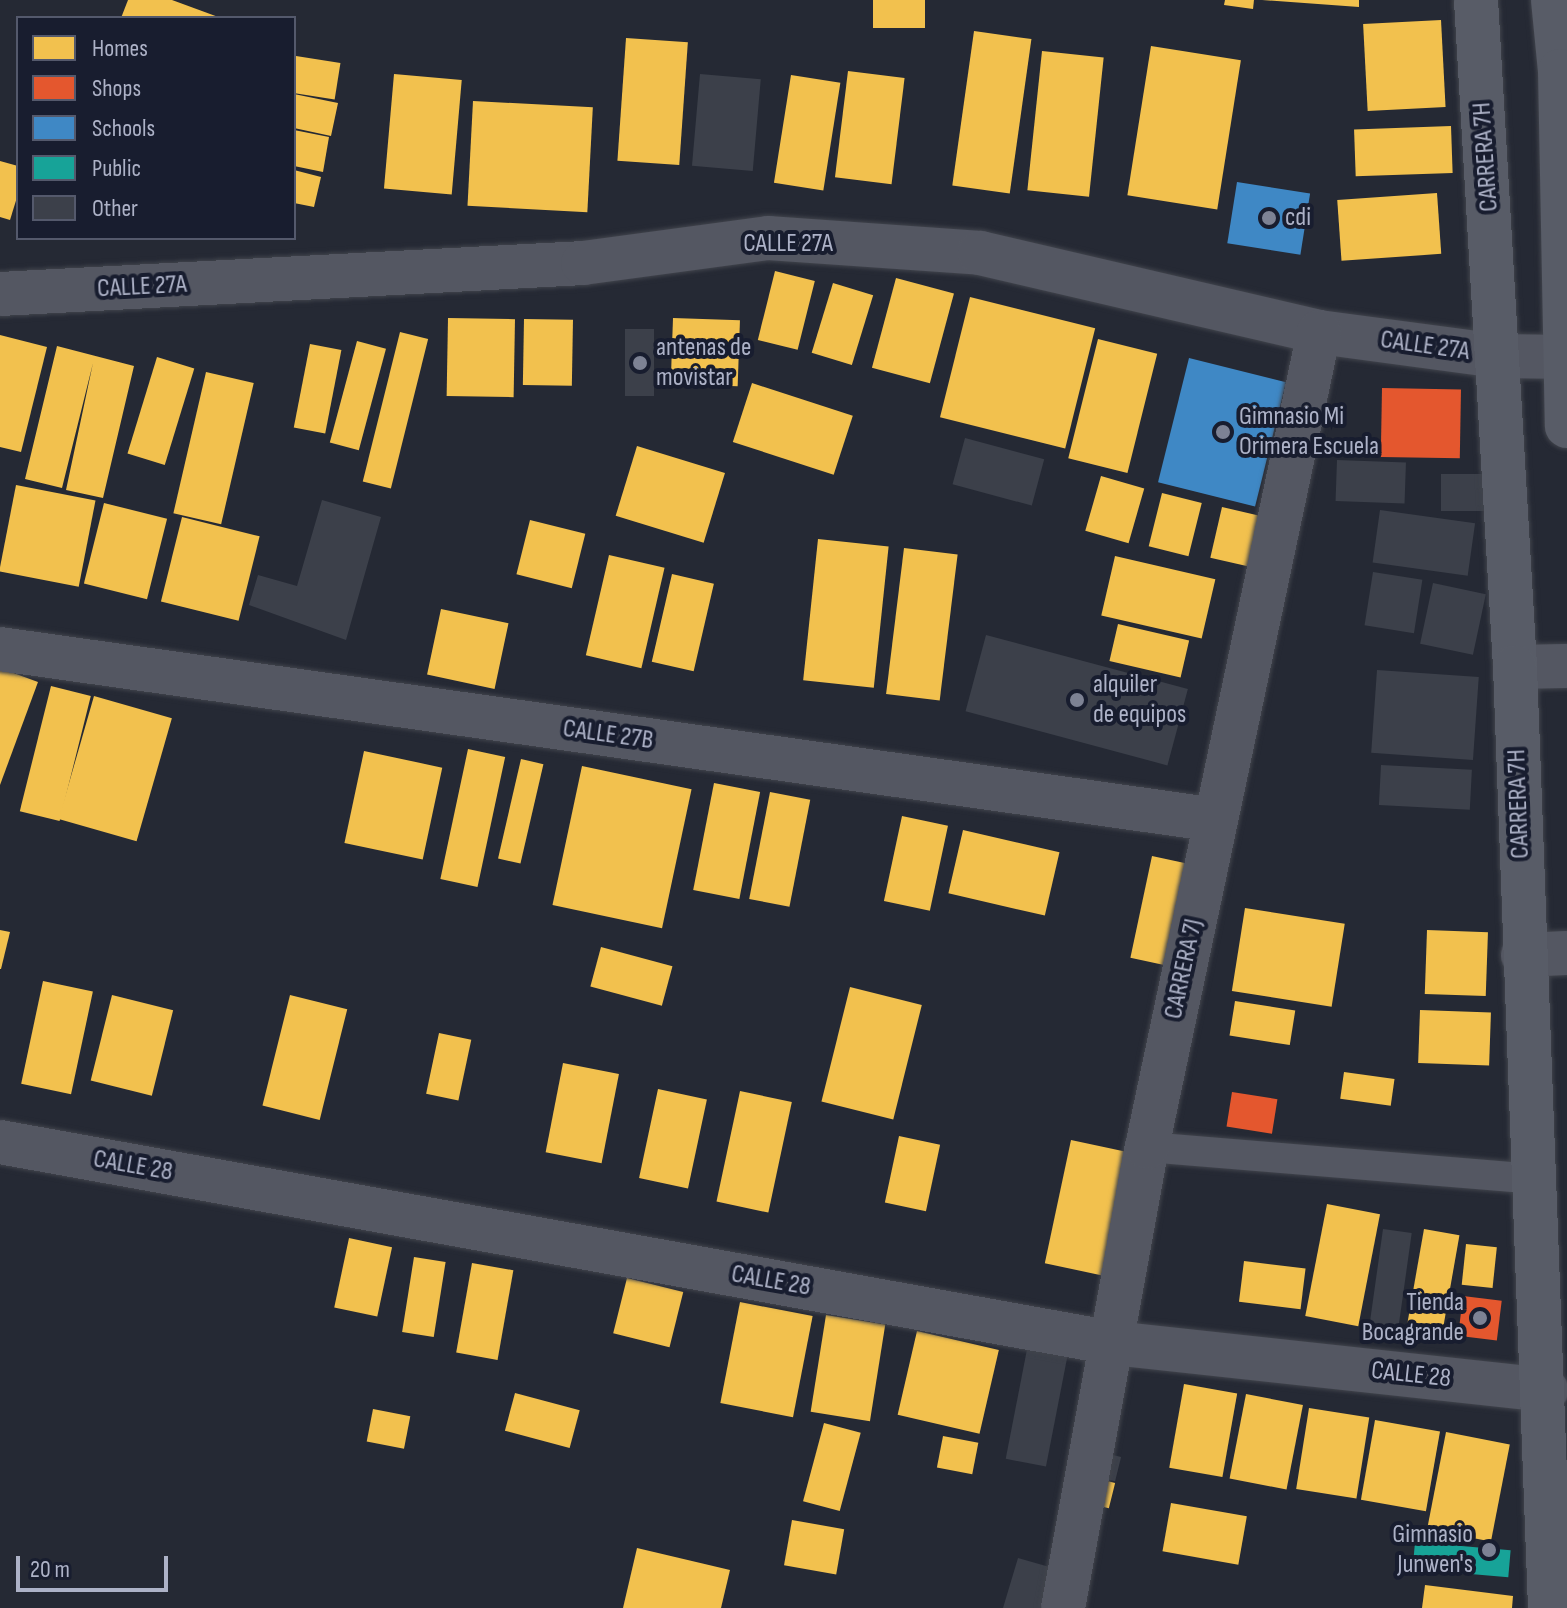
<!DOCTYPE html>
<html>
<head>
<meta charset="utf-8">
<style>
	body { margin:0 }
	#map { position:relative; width:1567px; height:1608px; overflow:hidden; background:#252934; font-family:"Sofia Sans Condensed",sans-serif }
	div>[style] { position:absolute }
	.homes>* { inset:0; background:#f2c14e; transform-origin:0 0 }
	.shops>* { inset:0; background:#e4572e; transform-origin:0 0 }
	.schools>* { inset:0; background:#3f88c5; transform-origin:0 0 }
	.public>* { inset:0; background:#17a398; transform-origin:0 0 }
	.building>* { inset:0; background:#3c404a; transform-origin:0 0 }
	.roads { filter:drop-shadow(0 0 2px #41444c) drop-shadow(0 0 2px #41444c) }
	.lane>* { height:30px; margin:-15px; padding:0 15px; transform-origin:15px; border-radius:15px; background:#545762 }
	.street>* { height:44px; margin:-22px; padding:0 22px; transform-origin:22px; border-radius:22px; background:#545762 }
	.secondary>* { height:44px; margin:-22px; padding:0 22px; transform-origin:22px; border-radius:22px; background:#585c67 }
	.dots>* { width:22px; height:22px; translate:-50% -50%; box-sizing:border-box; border:4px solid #181d2f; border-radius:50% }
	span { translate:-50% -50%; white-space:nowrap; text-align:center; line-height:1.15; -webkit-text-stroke:8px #181d2f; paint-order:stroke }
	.street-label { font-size:26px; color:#adb2c7 }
	.poi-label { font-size:26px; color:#adb2c7 }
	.left { translate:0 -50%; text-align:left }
	.right { translate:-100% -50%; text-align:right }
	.legend { position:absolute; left:16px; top:16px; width:280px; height:224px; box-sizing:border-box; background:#181d2f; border:2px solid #54596c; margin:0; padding:10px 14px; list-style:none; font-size:24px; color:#adb2c7 }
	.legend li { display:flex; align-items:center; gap:16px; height:40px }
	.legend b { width:40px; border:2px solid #54596c }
	.scale { position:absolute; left:16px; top:1556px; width:152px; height:36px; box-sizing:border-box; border:4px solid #adb2c7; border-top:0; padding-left:10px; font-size:24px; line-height:28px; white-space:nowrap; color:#adb2c7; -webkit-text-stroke:6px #181d2f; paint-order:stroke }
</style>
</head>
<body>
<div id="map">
	<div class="homes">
		<i style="clip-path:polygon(128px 0,172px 0,221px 18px,121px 18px)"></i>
		<i style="left:873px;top:0;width:52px;height:28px"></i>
		<i style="clip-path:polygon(1225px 0,1254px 0,1253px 9px,1224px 5px)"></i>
		<i style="clip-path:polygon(1262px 0,1359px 0,1359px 7px)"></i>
		<i style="left:1441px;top:20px;width:87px;height:78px;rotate:87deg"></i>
		<i style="left:974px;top:31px;width:58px;height:156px;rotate:8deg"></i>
		<i style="left:626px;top:38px;width:62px;height:123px;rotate:4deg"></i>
		<i style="left:1151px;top:46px;width:91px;height:151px;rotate:9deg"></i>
		<i style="left:1042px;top:51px;width:62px;height:140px;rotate:6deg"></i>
		<i style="left:296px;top:56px;width:45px;height:37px;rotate:9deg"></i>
		<i style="left:848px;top:71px;width:57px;height:107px;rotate:7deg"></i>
		<i style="left:394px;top:74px;width:68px;height:115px;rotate:5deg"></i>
		<i style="left:791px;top:75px;width:50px;height:109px;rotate:9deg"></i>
		<i style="clip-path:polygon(294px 94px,338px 103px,331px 136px,294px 128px)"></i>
		<i style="left:473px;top:101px;width:120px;height:105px;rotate:3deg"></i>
		<i style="left:1451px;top:126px;width:47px;height:97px;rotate:88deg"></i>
		<i style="clip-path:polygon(294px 130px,329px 137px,323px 172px,294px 166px)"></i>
		<i style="clip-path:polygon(0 161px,18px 166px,18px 194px,10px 220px,0 217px)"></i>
		<i style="clip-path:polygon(294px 170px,321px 177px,314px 207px,294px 203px)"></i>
		<i style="left:1437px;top:193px;width:61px;height:100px;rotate:86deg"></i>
		<i style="left:775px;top:271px;width:41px;height:71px;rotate:14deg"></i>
		<i style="left:896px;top:278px;width:60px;height:93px;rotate:15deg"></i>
		<i style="left:833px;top:283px;width:42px;height:73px;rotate:17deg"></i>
		<i style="left:970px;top:297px;width:129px;height:124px;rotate:14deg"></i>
		<i style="left:448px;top:318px;width:67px;height:78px;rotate:1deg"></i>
		<i style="left:673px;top:318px;width:67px;height:66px;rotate:2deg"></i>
		<i style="left:524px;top:319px;width:49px;height:66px;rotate:1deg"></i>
		<i style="left:400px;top:332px;width:29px;height:154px;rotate:14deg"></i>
		<i style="clip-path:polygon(0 335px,47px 347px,21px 452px,0 447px)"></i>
		<i style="left:1098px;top:339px;width:61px;height:123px;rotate:14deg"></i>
		<i style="left:357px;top:341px;width:30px;height:105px;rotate:15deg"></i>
		<i style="left:310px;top:344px;width:32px;height:85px;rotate:11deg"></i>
		<i style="clip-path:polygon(57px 346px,134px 366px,103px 498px,66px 490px,93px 363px,62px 488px,25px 479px)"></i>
		<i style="left:157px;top:357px;width:39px;height:101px;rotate:17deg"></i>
		<i style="left:206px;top:372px;width:49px;height:145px;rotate:13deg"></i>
		<i style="left:752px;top:383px;width:106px;height:62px;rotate:18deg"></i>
		<i style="left:637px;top:446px;width:92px;height:73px;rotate:17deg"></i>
		<i style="left:1101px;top:476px;width:45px;height:57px;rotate:16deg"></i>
		<i style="left:16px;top:485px;width:81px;height:88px;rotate:11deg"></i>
		<i style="left:1162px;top:493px;width:41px;height:55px;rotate:14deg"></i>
		<i style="left:104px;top:503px;width:65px;height:83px;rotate:14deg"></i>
		<i style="left:1222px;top:507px;width:44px;height:52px;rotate:13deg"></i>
		<i style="left:182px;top:517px;width:80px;height:87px;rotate:14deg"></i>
		<i style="left:530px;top:520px;width:57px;height:56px;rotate:14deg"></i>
		<i style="left:818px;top:539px;width:71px;height:142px;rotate:6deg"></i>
		<i style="left:904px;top:548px;width:54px;height:147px;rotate:7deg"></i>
		<i style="left:609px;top:555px;width:57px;height:103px;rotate:13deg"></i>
		<i style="left:1115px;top:556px;width:103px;height:61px;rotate:13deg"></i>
		<i style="left:672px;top:574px;width:43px;height:90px;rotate:13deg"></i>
		<i style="left:441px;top:609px;width:69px;height:67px;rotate:12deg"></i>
		<i style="left:1118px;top:624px;width:73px;height:38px;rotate:13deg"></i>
		<i style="clip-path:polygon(0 668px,38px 682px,0 785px)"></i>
		<i style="left:51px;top:686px;width:41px;height:129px;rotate:14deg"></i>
		<i style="left:94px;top:696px;width:81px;height:128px;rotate:16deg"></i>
		<i style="left:468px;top:749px;width:38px;height:133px;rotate:12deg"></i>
		<i style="left:364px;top:751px;width:80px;height:94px;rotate:12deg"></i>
		<i style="left:521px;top:759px;width:23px;height:102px;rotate:13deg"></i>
		<i style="left:582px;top:766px;width:112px;height:142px;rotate:12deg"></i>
		<i style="left:714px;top:783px;width:47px;height:109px;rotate:11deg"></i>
		<i style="left:770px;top:792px;width:41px;height:109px;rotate:11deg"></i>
		<i style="left:902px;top:816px;width:47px;height:87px;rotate:12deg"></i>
		<i style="left:963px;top:830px;width:99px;height:65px;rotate:13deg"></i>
		<i style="left:1152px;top:856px;width:38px;height:104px;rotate:12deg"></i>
		<i style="left:1245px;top:908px;width:101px;height:84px;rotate:9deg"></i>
		<i style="clip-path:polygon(0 930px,10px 932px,1px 969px,0 969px)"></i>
		<i style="left:1427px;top:930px;width:61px;height:64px;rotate:2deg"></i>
		<i style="left:601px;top:947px;width:74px;height:41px;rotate:15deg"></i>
		<i style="left:43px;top:981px;width:51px;height:105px;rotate:12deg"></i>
		<i style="left:850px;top:987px;width:74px;height:118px;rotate:14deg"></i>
		<i style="left:112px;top:995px;width:63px;height:88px;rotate:14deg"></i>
		<i style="left:290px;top:995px;width:59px;height:114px;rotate:14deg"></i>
		<i style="left:1235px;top:1001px;width:61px;height:35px;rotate:9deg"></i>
		<i style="left:1420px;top:1010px;width:71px;height:53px;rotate:2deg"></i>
		<i style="left:439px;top:1033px;width:33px;height:62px;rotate:12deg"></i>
		<i style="left:563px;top:1063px;width:57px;height:91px;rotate:11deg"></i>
		<i style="left:1344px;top:1072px;width:51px;height:27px;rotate:8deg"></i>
		<i style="left:658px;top:1089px;width:50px;height:91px;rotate:12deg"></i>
		<i style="left:740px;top:1091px;width:53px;height:113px;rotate:12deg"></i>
		<i style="left:899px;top:1136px;width:42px;height:68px;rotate:12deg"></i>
		<i style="left:1071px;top:1140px;width:85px;height:126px;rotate:12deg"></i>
		<i style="left:1327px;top:1204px;width:54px;height:114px;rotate:11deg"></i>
		<i style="left:1424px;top:1229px;width:36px;height:103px;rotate:10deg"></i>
		<i style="left:349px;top:1238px;width:44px;height:71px;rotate:12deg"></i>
		<i style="left:1466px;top:1244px;width:31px;height:41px;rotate:6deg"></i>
		<i style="left:414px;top:1257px;width:32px;height:76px;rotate:9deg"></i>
		<i style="left:1244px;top:1261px;width:62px;height:41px;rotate:7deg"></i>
		<i style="left:472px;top:1263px;width:42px;height:91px;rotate:10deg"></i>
		<i style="left:627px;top:1278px;width:58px;height:57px;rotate:14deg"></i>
		<i style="left:740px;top:1302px;width:74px;height:103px;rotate:11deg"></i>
		<i style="left:826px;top:1315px;width:60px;height:98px;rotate:9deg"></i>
		<i style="left:917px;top:1331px;width:84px;height:86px;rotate:13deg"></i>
		<i style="left:1184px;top:1384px;width:54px;height:85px;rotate:10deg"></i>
		<i style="left:515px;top:1393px;width:67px;height:39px;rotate:15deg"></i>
		<i style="left:1246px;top:1394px;width:58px;height:86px;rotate:11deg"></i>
		<i style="left:1309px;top:1408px;width:61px;height:82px;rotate:9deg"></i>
		<i style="left:373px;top:1409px;width:38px;height:33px;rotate:11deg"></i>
		<i style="left:1375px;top:1420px;width:66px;height:81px;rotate:10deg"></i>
		<i style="left:824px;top:1423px;width:38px;height:81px;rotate:15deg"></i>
		<i style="left:1446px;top:1432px;width:65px;height:99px;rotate:11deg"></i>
		<i style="left:943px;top:1436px;width:36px;height:32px;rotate:11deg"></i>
		<i style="left:1087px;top:1476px;width:29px;height:26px;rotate:14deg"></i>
		<i style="left:1171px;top:1503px;width:77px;height:49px;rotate:10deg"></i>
		<i style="left:792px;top:1520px;width:53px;height:46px;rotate:10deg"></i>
		<i style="clip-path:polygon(637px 1548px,730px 1570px,721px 1608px,623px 1608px)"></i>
		<i style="clip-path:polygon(1425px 1585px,1513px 1596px,1512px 1608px,1422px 1608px)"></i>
	</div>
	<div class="shops">
		<i style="left:1382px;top:388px;width:79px;height:69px;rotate:1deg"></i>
		<i style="left:1232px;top:1092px;width:46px;height:35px;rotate:9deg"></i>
		<i style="left:1463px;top:1296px;width:39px;height:40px;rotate:7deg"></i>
	</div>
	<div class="schools">
		<i style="left:1237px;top:182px;width:74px;height:62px;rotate:9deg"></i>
		<i style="left:1189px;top:358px;width:100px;height:128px;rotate:14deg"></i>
	</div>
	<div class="public">
		<i style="left:1415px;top:1542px;width:96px;height:27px;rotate:5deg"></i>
	</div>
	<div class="building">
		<i style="left:700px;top:74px;width:61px;height:92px;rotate:5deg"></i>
		<i style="left:654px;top:329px;width:67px;height:29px;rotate:90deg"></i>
		<i style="left:965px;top:438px;width:82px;height:48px;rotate:15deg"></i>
		<i style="left:1337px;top:460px;width:69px;height:41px;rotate:2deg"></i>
		<i style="left:1441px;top:474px;width:52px;height:37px"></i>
		<i style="clip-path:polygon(322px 500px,381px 517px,346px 640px,249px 605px,258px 575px,297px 586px)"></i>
		<i style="left:1380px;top:510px;width:96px;height:53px;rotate:8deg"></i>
		<i style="left:1373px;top:572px;width:50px;height:54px;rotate:9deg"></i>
		<i style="left:1433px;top:583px;width:54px;height:62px;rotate:12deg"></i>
		<i style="left:986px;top:635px;width:209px;height:79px;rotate:15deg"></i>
		<i style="left:1377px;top:670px;width:102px;height:83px;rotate:4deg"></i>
		<i style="left:1381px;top:765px;width:91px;height:40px;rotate:3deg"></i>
		<i style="left:1383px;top:1229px;width:29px;height:98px;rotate:8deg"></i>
		<i style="left:1029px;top:1339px;width:41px;height:122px;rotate:11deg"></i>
		<i style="left:1093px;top:1450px;width:29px;height:25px;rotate:14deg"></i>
		<i style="clip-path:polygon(1018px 1558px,1088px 1578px,1079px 1608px,1003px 1608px)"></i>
	</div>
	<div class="roads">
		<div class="lane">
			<i style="left:1147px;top:1147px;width:389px;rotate:4.7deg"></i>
		</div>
		<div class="street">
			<i style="left:0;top:294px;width:584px;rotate:-3.04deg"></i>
			<i style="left:583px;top:263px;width:187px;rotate:-7.7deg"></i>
			<i style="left:768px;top:238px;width:213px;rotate:4deg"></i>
			<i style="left:980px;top:253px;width:348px;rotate:13.1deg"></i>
			<i style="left:1319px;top:332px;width:182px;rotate:7.6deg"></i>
			<i style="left:1499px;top:356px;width:68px;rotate:0.8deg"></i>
			<i style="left:0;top:649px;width:1228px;rotate:8deg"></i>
			<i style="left:1515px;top:667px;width:52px;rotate:-1.1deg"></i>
			<i style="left:1523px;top:955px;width:44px;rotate:-2.6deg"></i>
			<i style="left:0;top:1142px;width:1131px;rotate:10.24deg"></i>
			<i style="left:1113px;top:1343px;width:436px;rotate:6.2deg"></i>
			<i style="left:1063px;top:1608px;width:469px;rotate:-79.7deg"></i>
			<i style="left:1147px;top:1147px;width:833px;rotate:-78.08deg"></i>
		</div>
		<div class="secondary">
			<i style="left:1476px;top:0;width:668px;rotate:86.65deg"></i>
			<i style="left:1515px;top:667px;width:942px;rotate:87.87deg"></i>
			<i style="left:1553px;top:0;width:71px;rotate:84.4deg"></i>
			<i style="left:1560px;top:71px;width:355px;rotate:88.9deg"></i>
		</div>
	</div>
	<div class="dots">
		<i style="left:1269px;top:218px;background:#7d8294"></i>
		<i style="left:640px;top:363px;background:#7d8294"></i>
		<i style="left:1223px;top:432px;background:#7d8294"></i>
		<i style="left:1077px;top:700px;background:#7d8294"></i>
		<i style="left:1480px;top:1318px;background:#7d8294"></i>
		<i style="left:1489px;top:1550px;background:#7d8294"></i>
	</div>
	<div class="street-label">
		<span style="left:1486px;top:157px;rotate:-94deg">CARRERA 7H</span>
		<span style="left:788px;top:244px">CALLE 27A</span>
		<span style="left:142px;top:287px;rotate:-3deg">CALLE 27A</span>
		<span style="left:1425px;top:346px;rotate:8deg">CALLE 27A</span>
		<span style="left:608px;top:735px;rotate:8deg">CALLE 27B</span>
		<span style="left:1519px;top:804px;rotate:-92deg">CARRERA 7H</span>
		<span style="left:1184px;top:969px;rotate:-78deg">CARRERA 7J</span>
		<span style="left:133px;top:1166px;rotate:10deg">CALLE 28</span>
		<span style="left:771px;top:1281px;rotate:10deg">CALLE 28</span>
		<span style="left:1411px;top:1375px;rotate:6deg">CALLE 28</span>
	</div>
	<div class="poi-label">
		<span class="left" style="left:1285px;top:218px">cdi</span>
		<span class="left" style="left:656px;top:363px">antenas de<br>movistar</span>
		<span class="left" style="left:1239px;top:432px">Gimnasio Mi<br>Orimera Escuela</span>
		<span class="left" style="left:1093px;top:700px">alquiler<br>de equipos</span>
		<span class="right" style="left:1464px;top:1318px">Tienda<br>Bocagrande</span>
		<span class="right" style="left:1473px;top:1550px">Gimnasio<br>Junwen's</span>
	</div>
	<ul class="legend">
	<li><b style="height:22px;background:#f2c14e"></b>Homes</li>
	<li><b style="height:22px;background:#e4572e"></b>Shops</li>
	<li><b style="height:22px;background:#3f88c5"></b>Schools</li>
	<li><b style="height:22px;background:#17a398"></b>Public</li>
	<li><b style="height:22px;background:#3c404a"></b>Other</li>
	</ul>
	<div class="scale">20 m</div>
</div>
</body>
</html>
